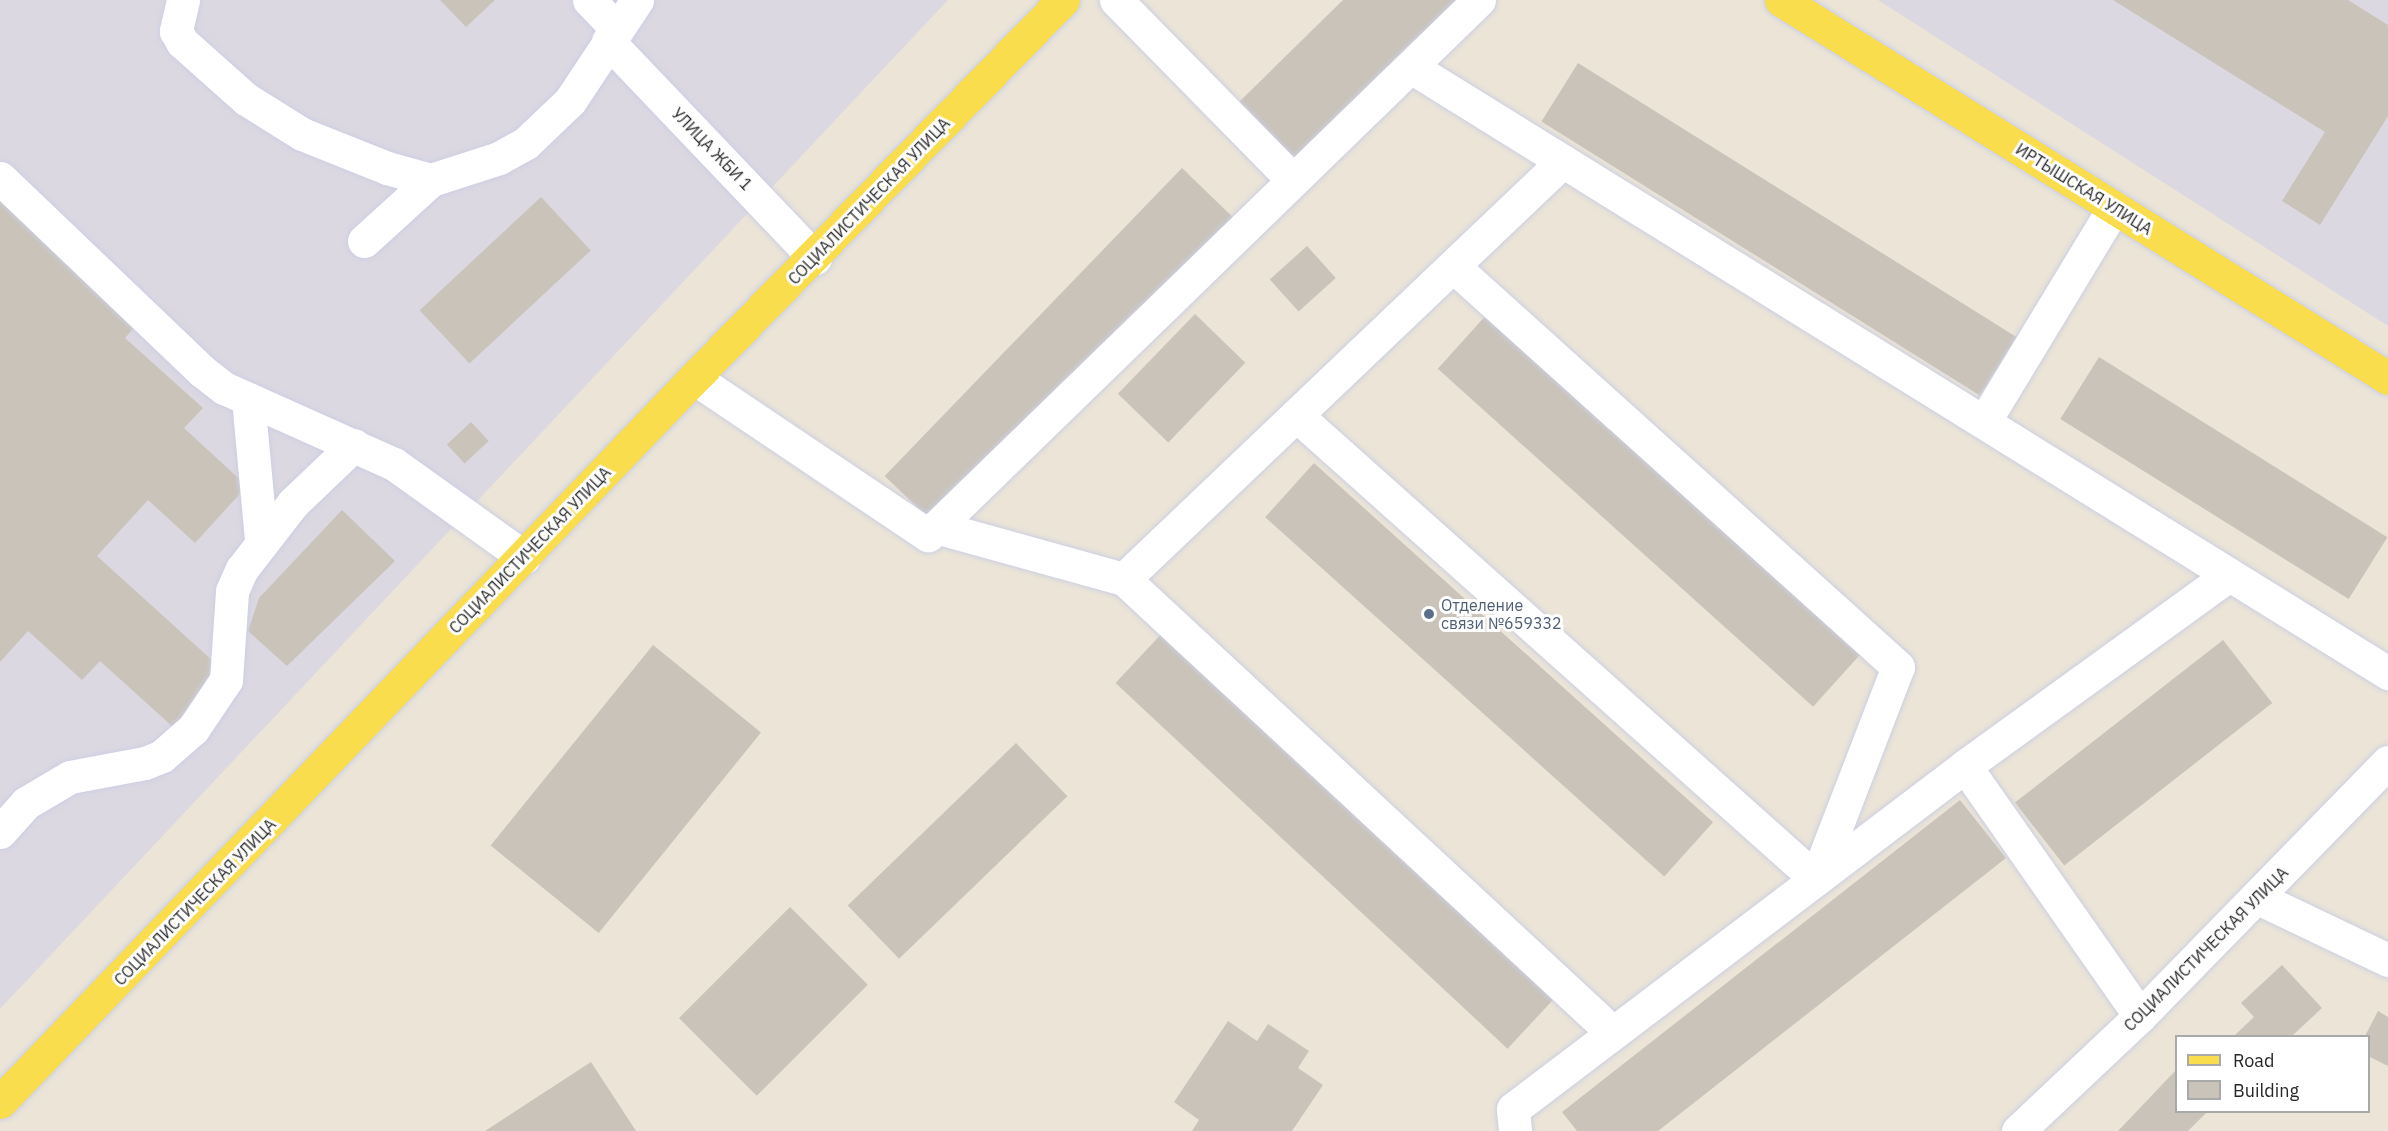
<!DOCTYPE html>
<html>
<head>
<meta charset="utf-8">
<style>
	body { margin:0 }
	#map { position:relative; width:2388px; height:1131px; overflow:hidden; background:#ebe4d7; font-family:"IBM Plex Sans",sans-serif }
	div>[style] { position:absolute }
	.industrial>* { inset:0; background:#dcd8e2 }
	.building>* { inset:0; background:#c9c3ba; transform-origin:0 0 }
	.roads { filter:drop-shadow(0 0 2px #cccfe2) drop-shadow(0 0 2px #cccfe2) }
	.minor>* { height:33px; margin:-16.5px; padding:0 16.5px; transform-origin:16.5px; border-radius:16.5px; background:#fff }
	.major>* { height:33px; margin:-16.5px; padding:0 16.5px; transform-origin:16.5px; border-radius:16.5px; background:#fadd4c }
	.dots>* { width:16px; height:16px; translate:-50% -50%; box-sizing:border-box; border:3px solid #fff; border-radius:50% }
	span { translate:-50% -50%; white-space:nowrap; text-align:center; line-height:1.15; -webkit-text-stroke:6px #fff; paint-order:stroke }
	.street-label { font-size:16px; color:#272727 }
	.service-label { font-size:16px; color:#4e5e75 }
	.left { translate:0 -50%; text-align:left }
	.legend { position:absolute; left:2175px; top:1035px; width:195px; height:78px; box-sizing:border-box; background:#fff; border:2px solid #a9a9a9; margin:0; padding:8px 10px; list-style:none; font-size:18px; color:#272727 }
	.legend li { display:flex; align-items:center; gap:12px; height:30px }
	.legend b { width:30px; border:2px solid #a9a9a9 }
</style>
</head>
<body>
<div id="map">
	<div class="industrial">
		<i style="clip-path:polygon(0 0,948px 0,0 1009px)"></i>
		<i style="clip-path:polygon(1878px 0,2388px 0,2388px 326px)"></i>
	</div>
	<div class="building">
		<i style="clip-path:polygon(440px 0,495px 0,466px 27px)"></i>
		<i style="clip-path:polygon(1343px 0,1459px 0,1295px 162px,1237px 104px)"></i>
		<i style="clip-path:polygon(2113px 0,2348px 0,2388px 25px,2388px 116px,2320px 225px,2282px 201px,2325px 132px)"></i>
		<i style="left:1578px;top:63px;width:517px;height:69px;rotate:32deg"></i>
		<i style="left:1182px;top:168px;width:74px;height:428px;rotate:44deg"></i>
		<i style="clip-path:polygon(0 197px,138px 323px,125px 338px,203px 408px,184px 428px,247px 486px,195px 543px,148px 500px,97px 556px,224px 671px,173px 727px,100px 661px,82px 680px,28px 631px,0 662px)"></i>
		<i style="left:541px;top:197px;width:73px;height:166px;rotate:47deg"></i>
		<i style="left:1307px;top:246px;width:43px;height:50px;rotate:48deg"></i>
		<i style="left:1488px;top:313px;width:505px;height:75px;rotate:42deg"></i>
		<i style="left:1195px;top:314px;width:70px;height:111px;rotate:44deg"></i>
		<i style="left:2099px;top:357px;width:340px;height:73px;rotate:32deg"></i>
		<i style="left:471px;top:422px;width:26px;height:33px;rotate:47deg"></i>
		<i style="left:1314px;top:463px;width:537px;height:73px;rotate:42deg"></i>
		<i style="clip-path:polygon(342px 510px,395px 561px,287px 666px,248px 631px,259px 598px)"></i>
		<i style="left:1166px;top:629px;width:536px;height:74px;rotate:43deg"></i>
		<i style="left:2223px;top:640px;width:80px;height:264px;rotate:52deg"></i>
		<i style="left:653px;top:645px;width:139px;height:258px;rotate:39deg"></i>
		<i style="left:1016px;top:743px;width:74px;height:234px;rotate:46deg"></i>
		<i style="clip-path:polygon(1960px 800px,2006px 858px,1658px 1131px,1577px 1131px,1562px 1112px)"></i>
		<i style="left:790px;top:907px;width:110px;height:157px;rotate:45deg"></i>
		<i style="clip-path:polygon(2282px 965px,2322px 1008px,2292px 1036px,2234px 1036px,2254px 1017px,2241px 1003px)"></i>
		<i style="clip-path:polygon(2378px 1011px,2388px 1017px,2388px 1066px,2368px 1056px,2368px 1036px,2365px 1036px)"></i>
		<i style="clip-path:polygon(1228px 1021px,1257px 1041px,1268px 1024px,1309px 1051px,1298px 1068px,1323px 1085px,1292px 1131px,1192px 1131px,1199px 1120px,1174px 1102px)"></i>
		<i style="clip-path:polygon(591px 1062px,636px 1131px,485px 1131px)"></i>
		<i style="clip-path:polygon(2176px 1070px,2176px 1112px,2207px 1112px,2188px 1131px,2118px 1131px)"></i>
	</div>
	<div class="roads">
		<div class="minor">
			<i style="left:183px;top:0;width:32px;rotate:103deg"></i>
			<i style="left:176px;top:31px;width:13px;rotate:61deg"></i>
			<i style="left:182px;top:42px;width:86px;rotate:41.7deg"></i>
			<i style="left:246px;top:99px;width:66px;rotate:32deg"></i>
			<i style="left:302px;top:134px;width:92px;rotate:21.8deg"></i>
			<i style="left:387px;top:168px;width:46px;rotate:15.3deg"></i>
			<i style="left:589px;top:0;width:30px;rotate:46deg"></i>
			<i style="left:1116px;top:0;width:235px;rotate:45.5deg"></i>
			<i style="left:608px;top:41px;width:300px;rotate:46.4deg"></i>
			<i style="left:1411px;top:67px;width:1150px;rotate:31.81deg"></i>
			<i style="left:0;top:178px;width:279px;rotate:43.7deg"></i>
			<i style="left:202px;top:371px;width:28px;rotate:38deg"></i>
			<i style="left:224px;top:388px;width:186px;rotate:24.1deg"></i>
			<i style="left:394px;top:464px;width:160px;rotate:35.6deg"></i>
			<i style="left:364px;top:241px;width:91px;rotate:-42.3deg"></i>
			<i style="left:431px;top:180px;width:71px;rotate:-17.9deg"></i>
			<i style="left:499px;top:158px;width:31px;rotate:-29deg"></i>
			<i style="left:526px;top:143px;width:61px;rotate:-43.7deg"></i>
			<i style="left:570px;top:101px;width:121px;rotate:-56.4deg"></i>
			<i style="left:694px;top:378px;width:282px;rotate:33.9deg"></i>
			<i style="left:928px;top:535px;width:768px;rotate:-44.16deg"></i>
			<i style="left:248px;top:399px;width:142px;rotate:84.7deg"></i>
			<i style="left:1296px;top:415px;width:697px;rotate:41.74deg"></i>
			<i style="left:1816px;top:879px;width:227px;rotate:-68.9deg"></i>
			<i style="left:1898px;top:667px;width:599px;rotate:-137.98deg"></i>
			<i style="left:1984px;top:422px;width:251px;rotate:-58.8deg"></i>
			<i style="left:936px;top:527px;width:195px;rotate:15.5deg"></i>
			<i style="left:1124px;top:579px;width:667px;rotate:42.87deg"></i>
			<i style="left:1124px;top:579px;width:606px;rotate:-43.6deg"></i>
			<i style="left:0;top:832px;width:39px;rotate:-48deg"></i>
			<i style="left:26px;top:803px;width:51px;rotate:-30.6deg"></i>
			<i style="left:70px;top:777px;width:76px;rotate:-10.6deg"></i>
			<i style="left:145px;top:763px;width:18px;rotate:-22deg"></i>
			<i style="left:162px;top:756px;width:41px;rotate:-41.1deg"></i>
			<i style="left:193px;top:729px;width:59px;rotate:-56deg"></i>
			<i style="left:226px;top:680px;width:89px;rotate:-86.1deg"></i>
			<i style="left:232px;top:591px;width:24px;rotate:-66deg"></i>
			<i style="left:242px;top:569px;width:83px;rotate:-52.3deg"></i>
			<i style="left:293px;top:503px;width:84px;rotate:-43.6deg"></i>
			<i style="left:2258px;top:898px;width:144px;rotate:25.5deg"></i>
			<i style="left:2140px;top:1016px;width:305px;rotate:-125deg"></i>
			<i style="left:1965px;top:766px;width:326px;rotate:-35.9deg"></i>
			<i style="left:1515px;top:1131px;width:22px;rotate:-95deg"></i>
			<i style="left:1513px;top:1109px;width:567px;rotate:-37.19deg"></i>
			<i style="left:2018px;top:1131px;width:168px;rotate:-43.3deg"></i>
			<i style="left:2140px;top:1016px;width:355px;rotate:-45.7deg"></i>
		</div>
		<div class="major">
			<i style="left:1781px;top:0;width:715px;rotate:31.91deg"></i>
			<i style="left:0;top:1102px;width:1003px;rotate:-46.21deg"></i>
			<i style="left:694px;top:378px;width:528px;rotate:-45.69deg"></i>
		</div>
	</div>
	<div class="dots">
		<i style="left:1429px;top:614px;background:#5c6f8a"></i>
	</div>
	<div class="street-label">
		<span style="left:712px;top:149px;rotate:46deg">УЛИЦА ЖБИ 1</span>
		<span style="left:2084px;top:189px;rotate:32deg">ИРТЫШСКАЯ УЛИЦА</span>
		<span style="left:869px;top:201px;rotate:-46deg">СОЦИАЛИСТИЧЕСКАЯ УЛИЦА</span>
		<span style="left:530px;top:550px;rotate:-46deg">СОЦИАЛИСТИЧЕСКАЯ УЛИЦА</span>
		<span style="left:195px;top:902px;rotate:-46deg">СОЦИАЛИСТИЧЕСКАЯ УЛИЦА</span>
		<span style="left:2206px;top:949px;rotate:-45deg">СОЦИАЛИСТИЧЕСКАЯ УЛИЦА</span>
	</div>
	<div class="service-label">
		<span class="left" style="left:1441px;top:614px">Отделение<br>связи №659332</span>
	</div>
	<ul class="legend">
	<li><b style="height:8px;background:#fadd4c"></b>Road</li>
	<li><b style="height:16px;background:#c9c3ba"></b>Building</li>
	</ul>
</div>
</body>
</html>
